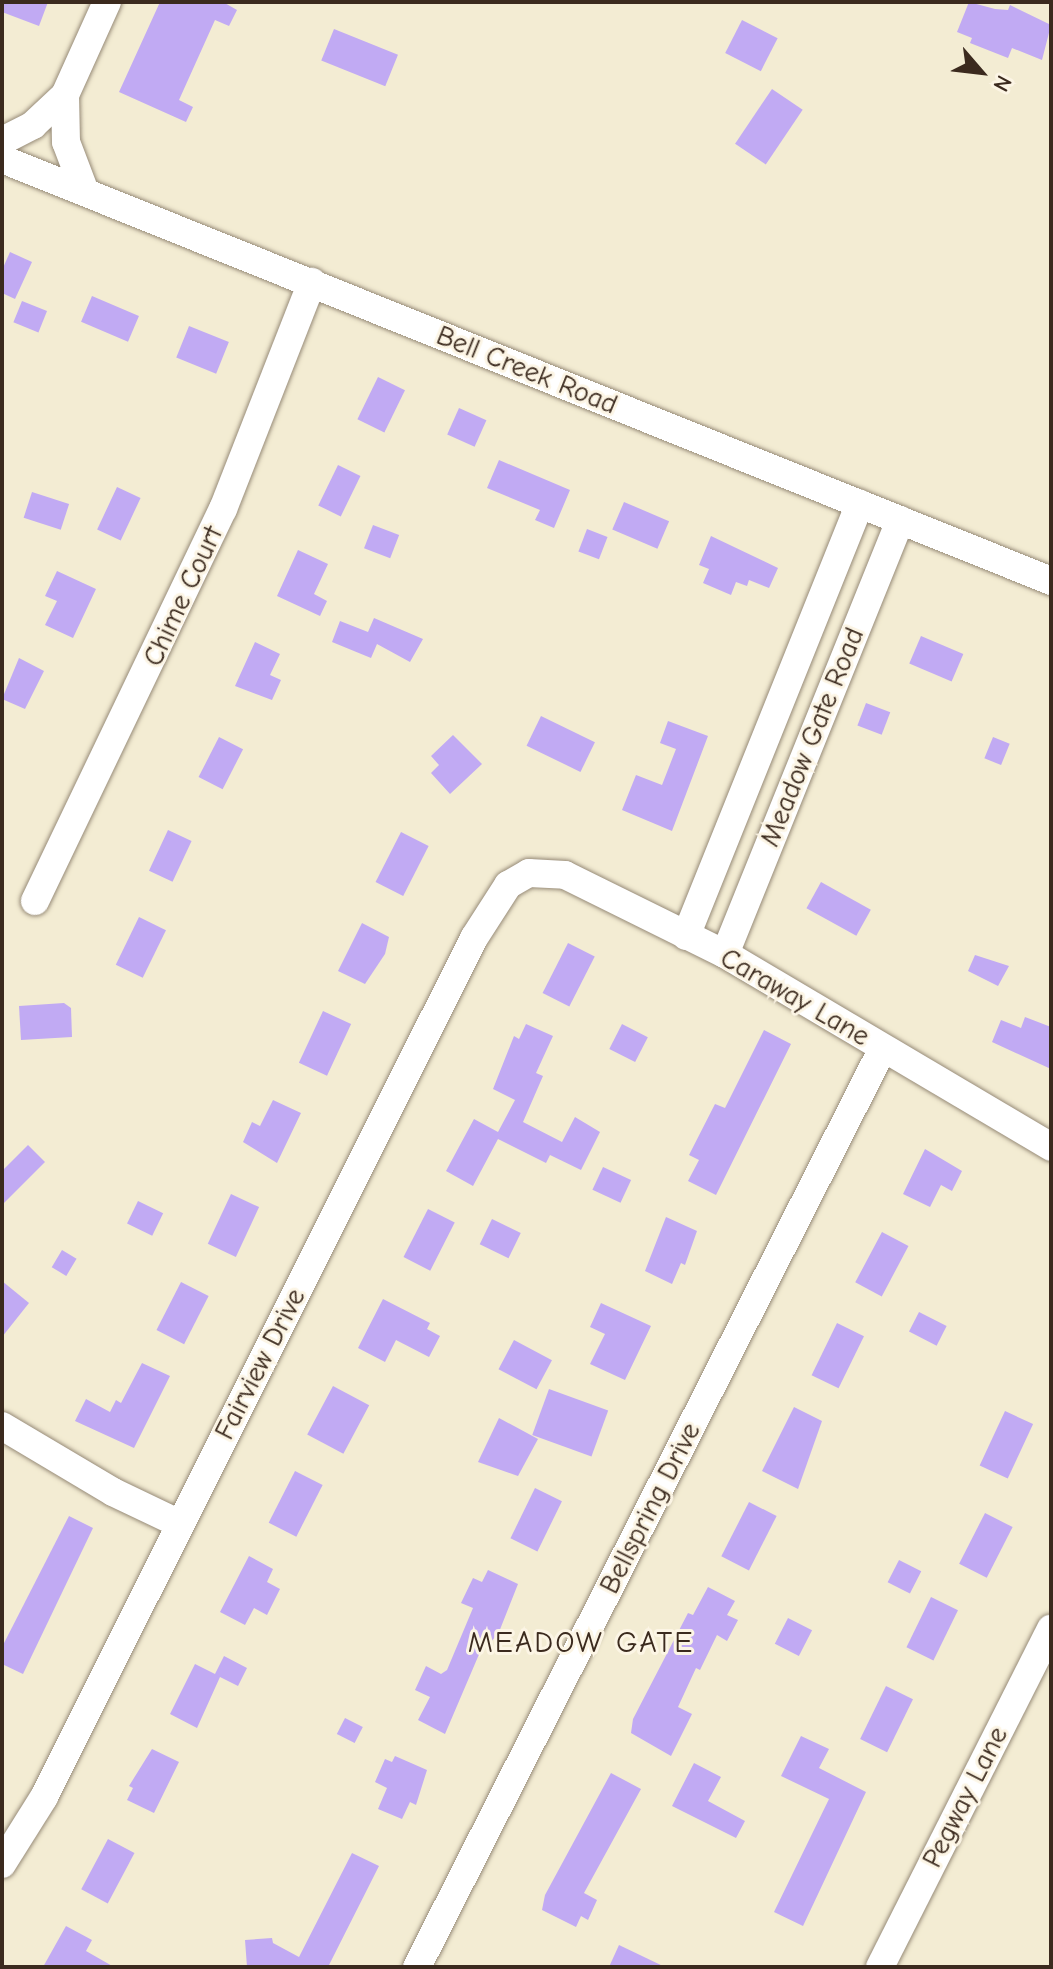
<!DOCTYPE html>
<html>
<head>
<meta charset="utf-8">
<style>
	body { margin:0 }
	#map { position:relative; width:1053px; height:1969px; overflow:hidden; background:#f3ecd3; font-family:"Comic Neue",sans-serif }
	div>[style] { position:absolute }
	.building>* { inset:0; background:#c1aaf3; transform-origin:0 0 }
	.roads { filter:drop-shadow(0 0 2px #978b78) drop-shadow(0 0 2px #978b78) }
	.minor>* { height:28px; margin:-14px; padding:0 14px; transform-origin:14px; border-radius:14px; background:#fff }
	span { translate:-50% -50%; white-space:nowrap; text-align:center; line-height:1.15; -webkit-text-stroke:6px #fcf5e5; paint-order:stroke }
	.street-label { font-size:28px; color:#3b2a1e }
	.neighbourhood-label { font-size:30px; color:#3b2a1e; letter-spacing:2px }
	.frame { position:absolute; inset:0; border:4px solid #3b2a1e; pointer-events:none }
	.north { position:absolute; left:941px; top:32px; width:80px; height:80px; -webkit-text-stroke:6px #fcf5e5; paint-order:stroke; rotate:118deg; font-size:22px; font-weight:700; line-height:32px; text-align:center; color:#3b2a1e }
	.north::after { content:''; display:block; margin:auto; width:28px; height:36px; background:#3b2a1e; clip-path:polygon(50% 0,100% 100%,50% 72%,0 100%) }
</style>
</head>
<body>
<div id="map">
	<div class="building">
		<i style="clip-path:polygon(2px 2px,48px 2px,39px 26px,2px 12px)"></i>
		<i style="clip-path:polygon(160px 2px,223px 2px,237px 10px,229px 26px,215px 20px,179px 100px,193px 107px,186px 122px,119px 92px)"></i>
		<i style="clip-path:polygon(969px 2px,995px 9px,1008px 10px,1010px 5px,1051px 25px,1042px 60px,1012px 48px,1008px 58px,970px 43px,972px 38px,957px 32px)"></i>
		<i style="left:742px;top:20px;width:40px;height:37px;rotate:27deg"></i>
		<i style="left:334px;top:29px;width:69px;height:34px;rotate:22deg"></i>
		<i style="left:772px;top:89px;width:37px;height:66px;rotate:34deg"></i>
		<i style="clip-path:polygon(10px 252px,32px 262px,15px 299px,2px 293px,2px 270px)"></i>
		<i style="left:92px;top:296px;width:51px;height:28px;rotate:23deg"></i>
		<i style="left:22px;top:301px;width:27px;height:23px;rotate:22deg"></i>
		<i style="left:189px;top:326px;width:43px;height:34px;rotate:22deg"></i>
		<i style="left:378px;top:377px;width:30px;height:47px;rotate:26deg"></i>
		<i style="left:459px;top:408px;width:30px;height:29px;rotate:24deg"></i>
		<i style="clip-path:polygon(499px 460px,570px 490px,554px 528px,535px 520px,540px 510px,487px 488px)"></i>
		<i style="left:338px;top:465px;width:25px;height:45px;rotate:26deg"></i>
		<i style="left:117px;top:487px;width:26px;height:47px;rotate:25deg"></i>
		<i style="left:32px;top:492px;width:39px;height:27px;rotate:18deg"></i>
		<i style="left:624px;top:502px;width:49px;height:30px;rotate:23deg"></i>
		<i style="left:373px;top:525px;width:28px;height:25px;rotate:21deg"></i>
		<i style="left:587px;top:529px;width:22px;height:24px;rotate:21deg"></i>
		<i style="clip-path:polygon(711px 536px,778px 568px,769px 588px,749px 580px,747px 586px,736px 582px,731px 595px,703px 583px,709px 569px,699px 565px)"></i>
		<i style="clip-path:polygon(298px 550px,328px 564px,314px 594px,327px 601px,320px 616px,277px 596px)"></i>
		<i style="clip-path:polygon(57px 571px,96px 589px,73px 638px,45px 625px,57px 601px,45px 596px)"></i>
		<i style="clip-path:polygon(374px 618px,423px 639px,410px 662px,377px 644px,371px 658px,332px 642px,340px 621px,368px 632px)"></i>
		<i style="left:921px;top:636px;width:46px;height:30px;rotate:23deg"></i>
		<i style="clip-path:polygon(255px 642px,280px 654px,270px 675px,281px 680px,272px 700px,235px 686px)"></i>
		<i style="clip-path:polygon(19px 658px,44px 671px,25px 709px,2px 699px)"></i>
		<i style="left:866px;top:703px;width:26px;height:24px;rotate:21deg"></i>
		<i style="left:541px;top:716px;width:60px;height:33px;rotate:26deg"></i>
		<i style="clip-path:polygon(668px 721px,708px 736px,672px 831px,622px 810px,636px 775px,662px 785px,676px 749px,660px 743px)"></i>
		<i style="clip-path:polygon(453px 735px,482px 764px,450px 794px,431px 773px,439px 765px,431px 756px)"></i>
		<i style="left:219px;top:737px;width:27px;height:45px;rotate:27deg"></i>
		<i style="left:993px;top:737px;width:18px;height:23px;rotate:22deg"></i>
		<i style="left:168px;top:830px;width:26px;height:45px;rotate:25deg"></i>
		<i style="left:401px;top:832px;width:31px;height:56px;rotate:27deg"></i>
		<i style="left:821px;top:882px;width:57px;height:30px;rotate:29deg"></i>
		<i style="left:139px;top:917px;width:30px;height:53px;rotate:26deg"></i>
		<i style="clip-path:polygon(362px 923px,389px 937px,385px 954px,365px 984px,338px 971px)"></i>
		<i style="left:568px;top:943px;width:30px;height:56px;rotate:27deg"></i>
		<i style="clip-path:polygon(975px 955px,1009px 966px,998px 986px,968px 971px)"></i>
		<i style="clip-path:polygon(64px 1003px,71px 1008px,72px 1037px,21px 1040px,19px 1006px)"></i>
		<i style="left:323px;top:1011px;width:31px;height:57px;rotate:25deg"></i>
		<i style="clip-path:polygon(1025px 1017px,1051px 1027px,1051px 1069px,992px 1042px,1001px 1020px,1021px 1028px)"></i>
		<i style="clip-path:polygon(526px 1024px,553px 1036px,536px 1073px,543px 1076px,523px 1122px,562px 1142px,575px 1117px,600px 1132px,581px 1170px,550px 1155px,546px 1163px,498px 1139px,473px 1186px,446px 1171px,474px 1119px,498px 1132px,515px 1100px,493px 1089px,514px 1036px,519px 1039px)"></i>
		<i style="left:622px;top:1024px;width:29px;height:28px;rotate:27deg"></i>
		<i style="clip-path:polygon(764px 1030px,791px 1044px,716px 1195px,688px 1181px,699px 1160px,689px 1155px,715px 1104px,725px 1108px)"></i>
		<i style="clip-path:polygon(273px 1100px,301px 1113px,277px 1163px,243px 1142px,252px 1122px,260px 1126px)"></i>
		<i style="clip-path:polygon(28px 1145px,45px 1162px,2px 1205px,2px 1171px)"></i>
		<i style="clip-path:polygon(925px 1149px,962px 1171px,952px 1191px,941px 1185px,930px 1207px,903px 1194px)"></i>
		<i style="left:603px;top:1167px;width:31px;height:25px;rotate:25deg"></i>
		<i style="left:231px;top:1194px;width:31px;height:55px;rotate:25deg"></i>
		<i style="left:138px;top:1201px;width:28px;height:25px;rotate:26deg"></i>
		<i style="left:428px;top:1209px;width:30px;height:54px;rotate:27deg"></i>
		<i style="clip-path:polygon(666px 1217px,697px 1231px,685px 1265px,681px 1263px,672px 1284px,645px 1271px)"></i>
		<i style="left:492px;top:1219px;width:32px;height:28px;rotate:26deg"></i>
		<i style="left:882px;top:1232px;width:30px;height:57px;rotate:28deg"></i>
		<i style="left:62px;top:1250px;width:17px;height:20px;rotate:31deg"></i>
		<i style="clip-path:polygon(2px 1281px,29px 1303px,2px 1337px)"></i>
		<i style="left:181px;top:1282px;width:31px;height:54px;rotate:27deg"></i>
		<i style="clip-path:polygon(383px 1299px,430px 1323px,427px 1329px,440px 1336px,429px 1357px,396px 1340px,385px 1362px,358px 1348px)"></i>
		<i style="clip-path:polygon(601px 1303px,651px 1326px,625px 1380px,590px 1364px,605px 1334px,590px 1327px)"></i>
		<i style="left:919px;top:1312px;width:31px;height:22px;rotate:27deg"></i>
		<i style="left:837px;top:1323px;width:30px;height:58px;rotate:26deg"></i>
		<i style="left:514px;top:1340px;width:43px;height:33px;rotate:28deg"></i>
		<i style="clip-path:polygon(142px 1363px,170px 1376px,134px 1448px,75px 1421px,86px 1399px,110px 1412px,116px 1400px,121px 1403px)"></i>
		<i style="left:333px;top:1386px;width:41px;height:55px;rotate:28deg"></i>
		<i style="left:549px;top:1389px;width:63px;height:49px;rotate:20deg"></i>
		<i style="clip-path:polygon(794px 1407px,822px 1421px,798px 1489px,762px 1471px)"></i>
		<i style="left:1005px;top:1411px;width:31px;height:60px;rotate:25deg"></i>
		<i style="clip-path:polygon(499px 1418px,538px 1439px,518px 1476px,478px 1462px)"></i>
		<i style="left:295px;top:1471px;width:31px;height:58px;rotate:27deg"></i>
		<i style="left:535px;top:1488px;width:30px;height:56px;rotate:26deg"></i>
		<i style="left:749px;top:1502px;width:31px;height:61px;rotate:27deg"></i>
		<i style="left:985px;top:1513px;width:31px;height:57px;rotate:27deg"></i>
		<i style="clip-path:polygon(69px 1516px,93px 1528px,23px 1674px,2px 1664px,2px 1647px)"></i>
		<i style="clip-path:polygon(249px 1556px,273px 1569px,267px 1582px,280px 1589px,267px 1615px,254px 1608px,245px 1625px,220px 1612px)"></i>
		<i style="left:899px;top:1560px;width:25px;height:25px;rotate:27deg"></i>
		<i style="clip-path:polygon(488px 1570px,518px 1584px,499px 1632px,487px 1647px,483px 1645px,445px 1734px,418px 1720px,430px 1697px,415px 1690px,426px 1666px,441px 1674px,447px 1670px,473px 1608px,461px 1603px,473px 1578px,482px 1582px)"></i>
		<i style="clip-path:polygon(708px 1587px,735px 1601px,727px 1615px,738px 1620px,727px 1641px,717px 1635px,700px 1670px,696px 1668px,678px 1707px,692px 1714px,671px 1756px,631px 1733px,633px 1719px,688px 1613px,693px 1615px)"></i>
		<i style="left:931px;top:1597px;width:30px;height:56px;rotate:26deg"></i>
		<i style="left:788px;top:1618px;width:27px;height:29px;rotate:27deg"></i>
		<i style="clip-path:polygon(224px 1656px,247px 1668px,238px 1686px,220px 1677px,197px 1728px,170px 1714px,195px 1664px,215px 1674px)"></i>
		<i style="left:886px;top:1686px;width:30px;height:59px;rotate:26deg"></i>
		<i style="left:345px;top:1718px;width:20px;height:18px;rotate:27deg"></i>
		<i style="clip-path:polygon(801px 1736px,829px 1749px,819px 1768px,866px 1792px,803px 1926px,774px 1912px,829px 1799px,781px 1776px)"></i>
		<i style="clip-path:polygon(152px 1749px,179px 1762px,154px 1813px,127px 1800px,133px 1788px,129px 1786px)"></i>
		<i style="clip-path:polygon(395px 1756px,427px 1770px,416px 1805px,410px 1802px,402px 1819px,378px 1809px,387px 1788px,375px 1782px,385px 1759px,392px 1762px)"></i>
		<i style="clip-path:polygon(694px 1763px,721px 1777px,708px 1801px,745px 1821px,736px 1838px,672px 1806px)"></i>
		<i style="clip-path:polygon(611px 1773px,641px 1789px,584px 1893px,597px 1900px,588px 1920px,581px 1916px,576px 1927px,542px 1910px,545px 1895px)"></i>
		<i style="left:108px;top:1839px;width:30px;height:57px;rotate:28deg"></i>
		<i style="clip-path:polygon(352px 1853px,379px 1866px,328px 1967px,247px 1967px,245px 1940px,272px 1938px,273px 1943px,299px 1957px)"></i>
		<i style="clip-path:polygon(66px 1926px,92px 1940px,86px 1951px,114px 1967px,43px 1967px)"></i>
		<i style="clip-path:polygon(619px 1945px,665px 1967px,609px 1967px)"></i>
	</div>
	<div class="roads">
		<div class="minor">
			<i style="left:65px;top:95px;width:47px;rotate:88.8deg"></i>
			<i style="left:66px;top:142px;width:53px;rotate:69.2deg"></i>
			<i style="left:2px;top:141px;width:35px;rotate:-27deg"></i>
			<i style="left:33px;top:125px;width:44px;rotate:-43.2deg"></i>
			<i style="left:65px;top:95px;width:102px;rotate:-65.7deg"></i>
			<i style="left:2px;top:159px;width:1131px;rotate:21.91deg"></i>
			<i style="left:35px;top:901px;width:435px;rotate:-64.4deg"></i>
			<i style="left:223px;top:509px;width:244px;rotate:-68.6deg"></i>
			<i style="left:686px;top:936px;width:466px;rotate:-68.1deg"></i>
			<i style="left:725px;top:954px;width:468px;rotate:-68deg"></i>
			<i style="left:2px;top:1426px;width:129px;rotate:30.7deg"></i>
			<i style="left:113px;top:1492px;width:74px;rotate:25.5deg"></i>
			<i style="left:2px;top:1864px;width:79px;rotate:-57.9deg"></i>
			<i style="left:44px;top:1797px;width:961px;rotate:-63.41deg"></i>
			<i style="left:474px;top:938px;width:63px;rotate:-57.3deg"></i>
			<i style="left:508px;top:885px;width:24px;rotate:-30deg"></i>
			<i style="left:529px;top:873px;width:36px;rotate:3deg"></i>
			<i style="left:565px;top:875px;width:178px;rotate:26.3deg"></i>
			<i style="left:725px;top:954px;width:379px;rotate:30.6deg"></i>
			<i style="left:417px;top:1967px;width:1030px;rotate:-63.11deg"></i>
			<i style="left:880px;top:1967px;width:379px;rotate:-63.2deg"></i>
		</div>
	</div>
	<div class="street-label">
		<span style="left:527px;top:370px;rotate:22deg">Bell Creek Road</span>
		<span style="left:183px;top:596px;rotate:-65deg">Chime Court</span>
		<span style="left:812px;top:737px;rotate:-68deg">Meadow Gate Road</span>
		<span style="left:795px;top:997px;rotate:30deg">Caraway Lane</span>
		<span style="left:260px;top:1364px;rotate:-63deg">Fairview Drive</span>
		<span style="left:650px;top:1508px;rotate:-63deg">Bellspring Drive</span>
		<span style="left:965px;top:1797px;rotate:-63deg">Pegway Lane</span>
	</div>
	<div class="neighbourhood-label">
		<span style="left:581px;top:1643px">MEADOW GATE</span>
	</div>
	<div class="frame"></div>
	<div class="north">N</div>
</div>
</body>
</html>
